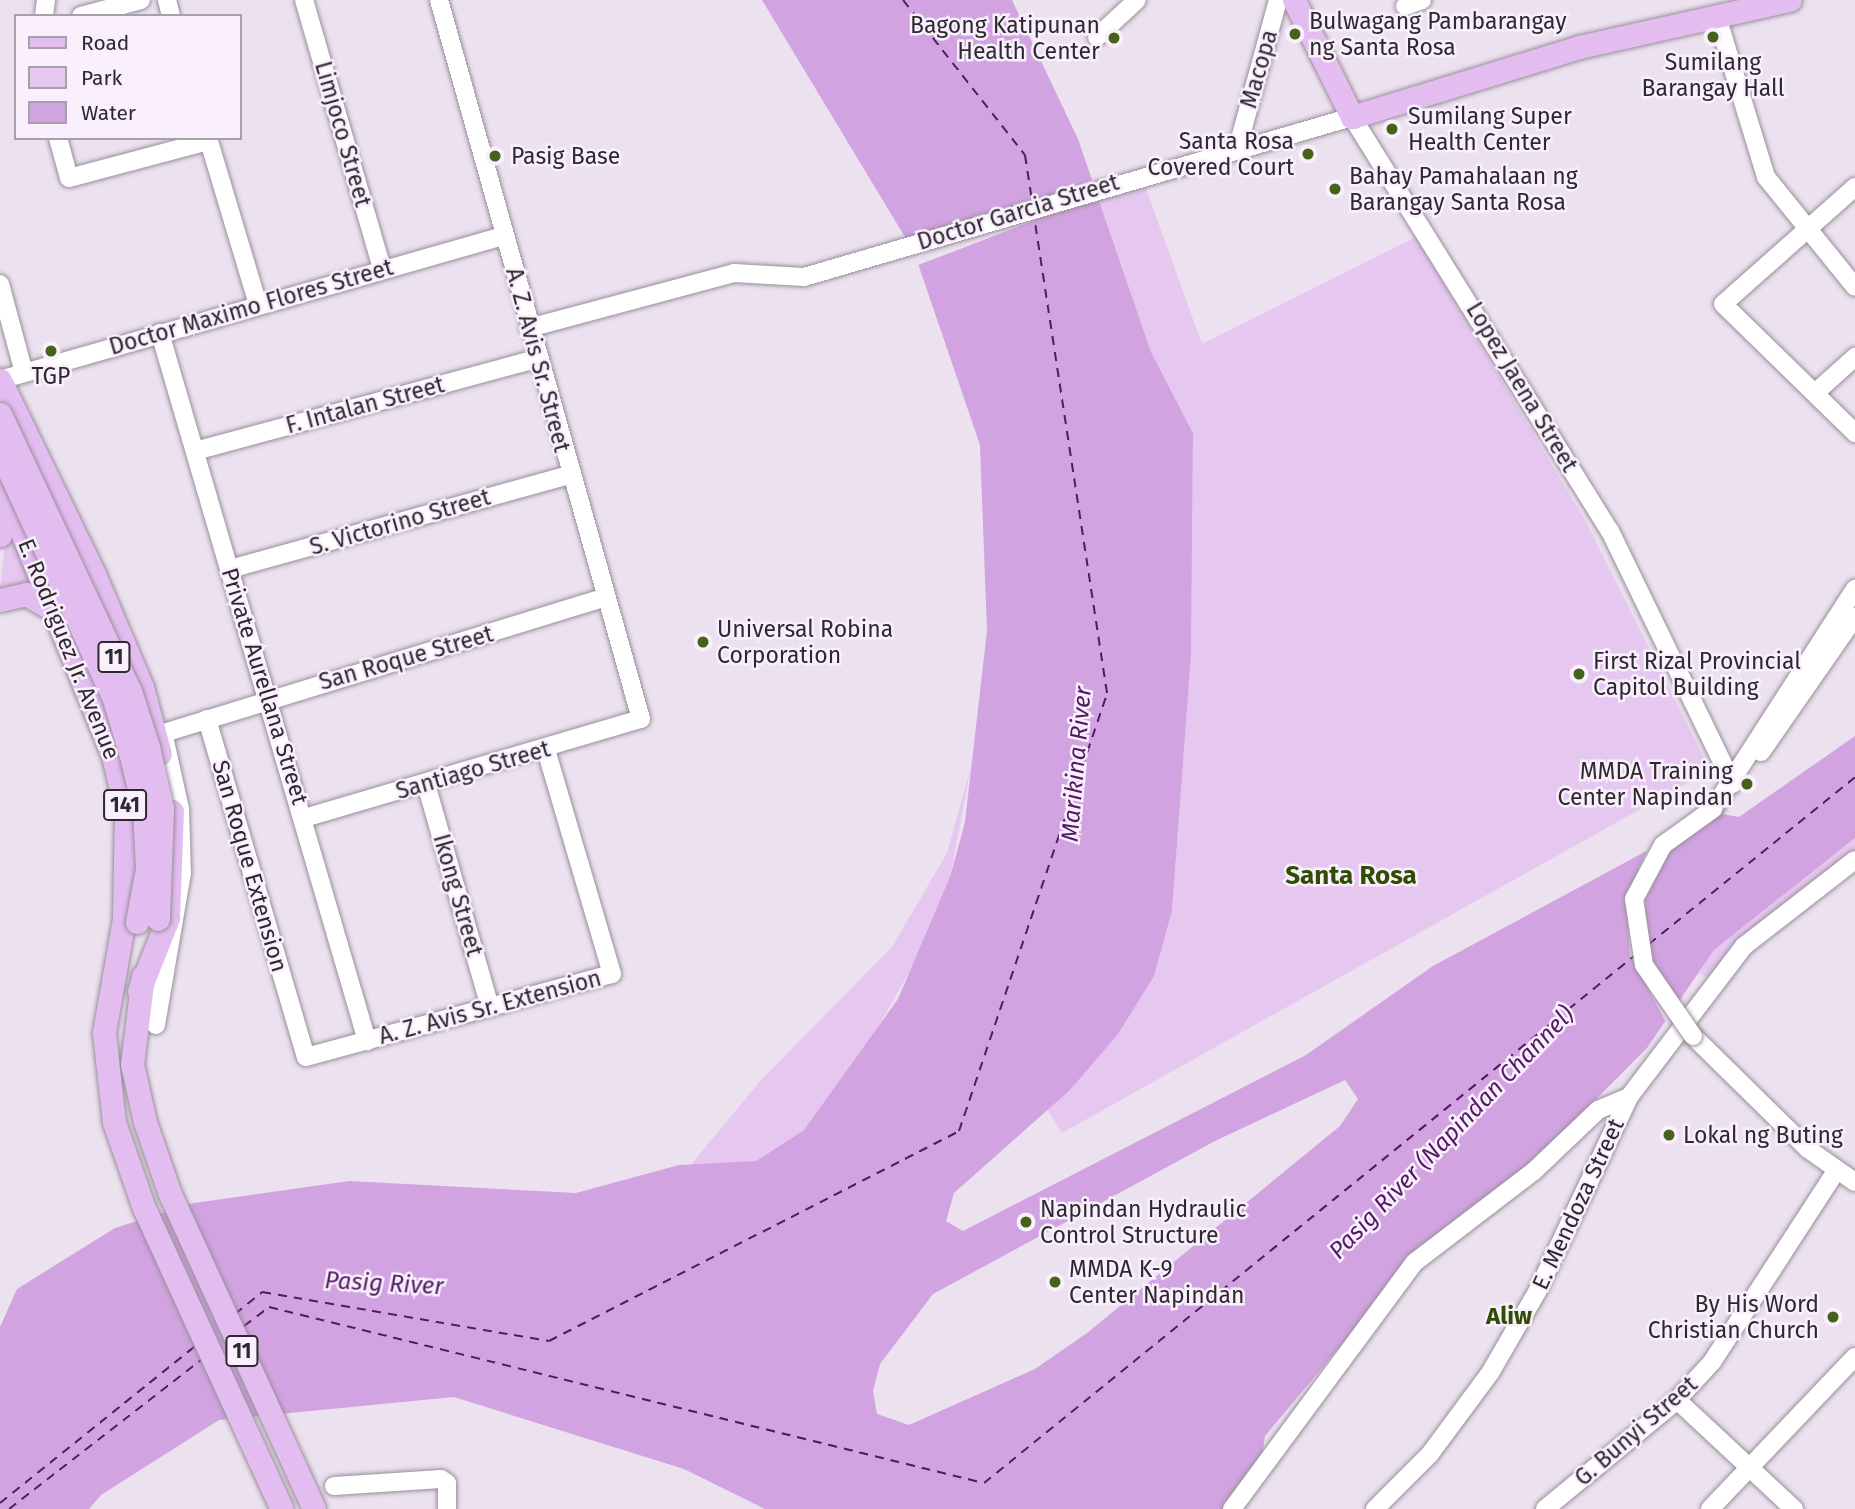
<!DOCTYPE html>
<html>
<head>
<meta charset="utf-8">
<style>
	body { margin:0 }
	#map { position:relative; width:1855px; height:1509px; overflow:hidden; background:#ece1ef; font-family:"Fira Sans",sans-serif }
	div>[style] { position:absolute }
	.green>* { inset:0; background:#e6c7ef }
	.water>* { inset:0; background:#d2a3e1 }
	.pier>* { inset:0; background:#ece1ef; transform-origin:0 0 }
	.ferry>* { height:2px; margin-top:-1px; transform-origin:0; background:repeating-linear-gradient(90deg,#531a63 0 9px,transparent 0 16px) }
	.roads { filter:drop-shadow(0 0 2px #988f9b) drop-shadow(0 0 2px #988f9b) }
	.minor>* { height:18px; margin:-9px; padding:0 9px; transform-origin:9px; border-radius:9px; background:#fff }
	.major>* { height:23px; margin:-11.5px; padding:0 11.5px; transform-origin:11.5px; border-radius:11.5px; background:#e4bdf0 }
	.bridges { filter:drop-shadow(0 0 2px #988f9b) drop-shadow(0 0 2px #988f9b) }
	.minor-bridge>* { height:18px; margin:-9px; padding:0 9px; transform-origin:9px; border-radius:9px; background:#fff }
	.major-bridge>* { height:23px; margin:-11.5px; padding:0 11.5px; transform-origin:11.5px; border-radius:11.5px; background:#e4bdf0 }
	.dots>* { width:19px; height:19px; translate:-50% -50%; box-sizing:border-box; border:4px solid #f9effd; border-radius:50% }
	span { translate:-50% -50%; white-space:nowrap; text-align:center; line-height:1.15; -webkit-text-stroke:5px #f9effd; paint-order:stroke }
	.shield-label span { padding:2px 5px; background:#f9effd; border:2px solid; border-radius:5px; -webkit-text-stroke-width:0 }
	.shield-label { font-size:21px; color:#2d292e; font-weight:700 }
	.poi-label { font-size:23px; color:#2d292e }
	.left { translate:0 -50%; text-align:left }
	.right { translate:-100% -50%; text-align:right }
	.street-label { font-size:23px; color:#2d292e }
	.water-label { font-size:24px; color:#531a63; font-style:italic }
	.neighbourhood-label { font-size:24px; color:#314d04; font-weight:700 }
	.quarter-label { font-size:26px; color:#314d04; font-weight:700 }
	.legend { position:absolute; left:14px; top:14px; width:228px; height:126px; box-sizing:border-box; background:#f9effd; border:2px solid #a7a0aa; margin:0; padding:9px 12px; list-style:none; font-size:21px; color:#2d292e }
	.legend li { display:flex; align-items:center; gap:14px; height:35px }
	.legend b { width:35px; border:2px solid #a7a0aa }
</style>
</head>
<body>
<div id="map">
	<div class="green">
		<i style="clip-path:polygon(1145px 186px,1202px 344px,1416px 237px,1586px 522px,1710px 770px,1062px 1133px,1047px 1109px,1070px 1090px,1154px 976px,1172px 911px,1191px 655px,1193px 433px,1151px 352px,1099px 199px)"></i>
		<i style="clip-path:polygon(7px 526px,35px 586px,0 588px)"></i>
		<i style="clip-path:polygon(971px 766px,950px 877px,923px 948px,866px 1048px,804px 1130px,756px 1161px,688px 1168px,761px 1080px,892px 947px,947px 853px)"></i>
		<i style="clip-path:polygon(1855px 838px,1855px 851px,1741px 943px,1714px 981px,1699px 973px,1714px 950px)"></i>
	</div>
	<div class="water">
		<i style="clip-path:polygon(evenodd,762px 0,1012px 0,1078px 139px,1151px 352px,1193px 433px,1191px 655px,1172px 911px,1154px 976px,1118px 1034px,1070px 1090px,954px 1193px,946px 1221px,963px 1231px,1306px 1055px,1433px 966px,1717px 813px,1739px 817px,1855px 736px,1855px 838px,1714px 950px,1647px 1048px,1501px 1195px,1418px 1253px,1265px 1436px,1261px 1462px,1229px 1509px,765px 1509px,684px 1469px,454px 1397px,219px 1420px,101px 1495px,89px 1509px,0 1509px,0 1327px,17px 1289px,115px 1228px,194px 1203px,349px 1181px,576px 1193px,679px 1165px,756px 1161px,804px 1130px,898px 999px,950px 877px,965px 822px,987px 631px,980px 445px,914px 252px,762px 0,1345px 1080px,1358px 1099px,1340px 1126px,1087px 1333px,1035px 1369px,909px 1425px,877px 1414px,873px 1391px,880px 1364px,933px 1294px,1215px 1141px,1345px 1080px)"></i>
	</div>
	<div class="pier">
		<i style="left:1095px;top:179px;width:17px;height:203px;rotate:69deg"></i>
		<i style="clip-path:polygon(1714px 811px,1671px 847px,1645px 900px,1649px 959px,1679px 1007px,1667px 1024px,1630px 955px,1626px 897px,1649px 846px)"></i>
	</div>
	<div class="ferry">
		<i style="left:903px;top:0;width:197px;rotate:51.8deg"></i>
		<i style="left:1025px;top:155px;width:47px;rotate:81.3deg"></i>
		<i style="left:1649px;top:944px;width:265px;rotate:-39deg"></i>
		<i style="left:235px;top:1314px;width:35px;rotate:-39deg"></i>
		<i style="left:262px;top:1292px;width:291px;rotate:9.7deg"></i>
		<i style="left:549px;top:1341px;width:461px;rotate:-27.1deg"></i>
		<i style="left:959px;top:1131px;width:462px;rotate:-71.3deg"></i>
		<i style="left:1107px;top:693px;width:482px;rotate:-98.7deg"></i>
		<i style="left:244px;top:1326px;width:31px;rotate:-37deg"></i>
		<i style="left:269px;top:1307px;width:736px;rotate:13.83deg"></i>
		<i style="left:984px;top:1483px;width:837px;rotate:-39.03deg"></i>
		<i style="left:0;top:1503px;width:250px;rotate:-38.8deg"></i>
		<i style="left:9px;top:1509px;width:243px;rotate:-37.8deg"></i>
	</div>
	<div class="roads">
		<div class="minor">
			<i style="left:167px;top:0;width:16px;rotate:76deg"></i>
			<i style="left:304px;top:0;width:280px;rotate:73.8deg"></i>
			<i style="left:1405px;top:6px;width:18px;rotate:-19deg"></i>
			<i style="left:44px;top:16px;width:16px;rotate:-83deg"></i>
			<i style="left:81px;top:16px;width:62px;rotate:-14.9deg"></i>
			<i style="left:1718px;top:20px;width:164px;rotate:73deg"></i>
			<i style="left:1766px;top:177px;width:141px;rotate:51deg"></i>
			<i style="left:1097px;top:37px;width:54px;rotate:-42.8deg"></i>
			<i style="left:58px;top:138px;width:41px;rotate:74.6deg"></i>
			<i style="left:69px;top:178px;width:144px;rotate:-14.9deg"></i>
			<i style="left:208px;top:138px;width:174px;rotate:73.3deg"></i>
			<i style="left:1240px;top:139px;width:144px;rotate:-74.7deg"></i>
			<i style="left:1855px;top:187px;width:176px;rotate:138.4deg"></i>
			<i style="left:1723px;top:304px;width:185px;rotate:44.3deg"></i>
			<i style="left:0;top:284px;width:92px;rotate:74.9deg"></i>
			<i style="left:529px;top:328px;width:212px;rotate:-15deg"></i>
			<i style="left:734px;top:273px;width:70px;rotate:3.3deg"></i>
			<i style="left:804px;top:277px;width:571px;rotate:-16.28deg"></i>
			<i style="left:1352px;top:117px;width:488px;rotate:58.1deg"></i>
			<i style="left:1610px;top:531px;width:281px;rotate:64.1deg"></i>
			<i style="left:160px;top:333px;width:738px;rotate:73.7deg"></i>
			<i style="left:0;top:380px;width:523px;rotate:-15.98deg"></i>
			<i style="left:1815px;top:393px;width:54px;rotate:-42deg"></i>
			<i style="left:195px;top:451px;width:353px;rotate:-15.1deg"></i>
			<i style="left:230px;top:569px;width:353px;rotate:-15.5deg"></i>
			<i style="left:207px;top:719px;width:352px;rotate:73.7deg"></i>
			<i style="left:306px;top:1057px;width:317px;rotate:-15.2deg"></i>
			<i style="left:612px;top:974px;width:234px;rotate:-106.4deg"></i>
			<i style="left:164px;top:733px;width:461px;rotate:-17.1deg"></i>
			<i style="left:1761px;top:752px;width:165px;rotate:-55.2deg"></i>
			<i style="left:426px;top:784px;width:232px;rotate:74deg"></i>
			<i style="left:1713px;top:809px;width:262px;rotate:-57.2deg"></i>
			<i style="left:304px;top:818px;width:351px;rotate:-16.4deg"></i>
			<i style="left:641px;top:719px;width:747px;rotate:-105.69deg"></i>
			<i style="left:156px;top:1025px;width:154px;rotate:-80.3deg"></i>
			<i style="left:182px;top:873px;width:64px;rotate:-91.8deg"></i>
			<i style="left:180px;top:809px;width:75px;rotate:-102.4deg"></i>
			<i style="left:1693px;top:1036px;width:161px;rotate:44.5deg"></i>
			<i style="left:1808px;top:1149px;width:57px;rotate:35.1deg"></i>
			<i style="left:1677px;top:1400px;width:160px;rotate:43deg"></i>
			<i style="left:334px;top:1486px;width:107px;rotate:-3.7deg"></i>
			<i style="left:441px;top:1479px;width:7px;rotate:34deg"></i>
			<i style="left:447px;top:1483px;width:26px;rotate:90deg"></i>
			<i style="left:1232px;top:1509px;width:307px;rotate:-53.5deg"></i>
			<i style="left:1415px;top:1262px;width:150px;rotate:-37.4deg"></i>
			<i style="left:1534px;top:1171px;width:88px;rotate:-43.6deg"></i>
			<i style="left:1598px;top:1110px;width:34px;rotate:-23deg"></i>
			<i style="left:1375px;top:1509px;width:78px;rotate:-45deg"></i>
			<i style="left:1430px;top:1454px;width:101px;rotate:-53.5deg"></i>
			<i style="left:1490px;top:1373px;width:94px;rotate:-59.9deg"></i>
			<i style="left:1537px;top:1292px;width:216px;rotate:-64.7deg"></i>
			<i style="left:1629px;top:1097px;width:190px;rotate:-52.7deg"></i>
			<i style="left:1744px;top:946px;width:140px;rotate:-37.8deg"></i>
			<i style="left:1545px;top:1509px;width:171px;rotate:-39.5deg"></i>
			<i style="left:1677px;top:1400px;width:52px;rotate:-47.4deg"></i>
			<i style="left:1712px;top:1362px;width:228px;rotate:-57deg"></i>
			<i style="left:1710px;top:1509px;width:210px;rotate:-46.4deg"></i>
		</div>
		<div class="major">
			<i style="left:1294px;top:0;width:131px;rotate:63.6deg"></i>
			<i style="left:1352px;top:117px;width:238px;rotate:-17.1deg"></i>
			<i style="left:1579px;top:47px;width:216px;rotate:-12.6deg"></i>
			<i style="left:0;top:380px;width:216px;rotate:64.1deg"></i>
			<i style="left:94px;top:574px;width:123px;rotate:67deg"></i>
			<i style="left:142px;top:687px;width:69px;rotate:75deg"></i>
			<i style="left:0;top:479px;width:299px;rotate:67.8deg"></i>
			<i style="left:113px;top:756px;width:56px;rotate:76.5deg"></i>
			<i style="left:126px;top:810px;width:109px;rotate:91.1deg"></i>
			<i style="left:124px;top:919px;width:116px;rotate:100deg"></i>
			<i style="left:104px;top:1033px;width:90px;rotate:83.6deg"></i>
			<i style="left:114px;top:1122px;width:91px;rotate:70.8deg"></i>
			<i style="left:144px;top:1208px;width:331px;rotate:65.4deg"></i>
			<i style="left:0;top:535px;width:40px;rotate:-84.3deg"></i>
			<i style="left:0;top:600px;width:27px;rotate:-13deg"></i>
			<i style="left:26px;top:594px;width:34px;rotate:30deg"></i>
			<i style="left:143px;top:976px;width:89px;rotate:97.1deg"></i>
			<i style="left:132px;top:1064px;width:59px;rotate:77.4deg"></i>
			<i style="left:145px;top:1122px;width:76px;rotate:70.9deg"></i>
			<i style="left:170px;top:1194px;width:346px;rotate:65.4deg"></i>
			<i style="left:139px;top:991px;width:79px;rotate:-68.3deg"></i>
			<i style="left:168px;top:918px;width:107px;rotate:-87.9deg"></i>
		</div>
	</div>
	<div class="bridges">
		<div class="minor-bridge">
			<i style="left:1693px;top:1036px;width:86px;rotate:-124.6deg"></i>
			<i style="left:1644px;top:965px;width:67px;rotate:-98.6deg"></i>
			<i style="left:1634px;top:899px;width:61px;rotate:-61.8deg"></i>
			<i style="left:1663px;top:845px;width:62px;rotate:-35.8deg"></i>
		</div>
		<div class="major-bridge">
			<i style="left:0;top:414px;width:306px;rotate:64.9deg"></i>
			<i style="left:130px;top:691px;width:59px;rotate:72.2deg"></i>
			<i style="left:148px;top:747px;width:63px;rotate:77.1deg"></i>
			<i style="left:162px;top:808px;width:111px;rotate:92.1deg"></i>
			<i style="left:0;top:451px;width:273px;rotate:65.3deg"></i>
			<i style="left:114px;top:699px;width:55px;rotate:73.2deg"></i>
			<i style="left:130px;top:752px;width:59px;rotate:76.2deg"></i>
			<i style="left:144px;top:809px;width:60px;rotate:87.1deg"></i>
			<i style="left:147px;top:869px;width:54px;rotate:100.7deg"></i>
		</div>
	</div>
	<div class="dots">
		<i style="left:1295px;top:34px;background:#446318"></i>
		<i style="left:1713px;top:37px;background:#446318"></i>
		<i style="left:1114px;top:38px;background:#446318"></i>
		<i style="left:1392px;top:129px;background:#446318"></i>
		<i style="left:1308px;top:154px;background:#446318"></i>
		<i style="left:495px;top:156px;background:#446318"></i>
		<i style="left:1335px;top:189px;background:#446318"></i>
		<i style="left:51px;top:351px;background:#446318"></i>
		<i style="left:703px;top:642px;background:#446318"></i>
		<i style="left:1579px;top:674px;background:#446318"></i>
		<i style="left:1747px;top:784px;background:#446318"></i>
		<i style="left:1669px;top:1135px;background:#446318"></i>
		<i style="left:1026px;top:1222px;background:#446318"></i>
		<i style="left:1055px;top:1282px;background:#446318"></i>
		<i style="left:1833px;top:1317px;background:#446318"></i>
	</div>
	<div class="shield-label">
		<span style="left:114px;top:657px">11</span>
		<span style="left:125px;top:805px">141</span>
		<span style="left:242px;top:1351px">11</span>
	</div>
	<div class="poi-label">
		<span class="left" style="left:1309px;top:34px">Bulwagang Pambarangay<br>ng Santa Rosa</span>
		<span class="right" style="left:1100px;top:38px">Bagong Katipunan<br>Health Center</span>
		<span style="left:1713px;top:75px">Sumilang<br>Barangay Hall</span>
		<span class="left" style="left:1408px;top:129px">Sumilang Super<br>Health Center</span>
		<span class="right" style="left:1294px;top:154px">Santa Rosa<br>Covered Court</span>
		<span class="left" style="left:511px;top:156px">Pasig Base</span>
		<span class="left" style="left:1349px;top:189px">Bahay Pamahalaan ng<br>Barangay Santa Rosa</span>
		<span style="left:51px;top:376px">TGP</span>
		<span class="left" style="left:717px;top:642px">Universal Robina<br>Corporation</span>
		<span class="left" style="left:1593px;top:674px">First Rizal Provincial<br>Capitol Building</span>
		<span class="right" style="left:1733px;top:784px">MMDA Training<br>Center Napindan</span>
		<span class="left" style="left:1683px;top:1135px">Lokal ng Buting</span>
		<span class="left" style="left:1040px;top:1222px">Napindan Hydraulic<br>Control Structure</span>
		<span class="left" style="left:1069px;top:1282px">MMDA K-9<br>Center Napindan</span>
		<span class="right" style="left:1819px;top:1317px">By His Word<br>Christian Church</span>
	</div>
	<div class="street-label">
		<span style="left:1259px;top:69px;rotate:-74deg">Macopa</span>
		<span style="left:343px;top:134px;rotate:74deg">Limjoco Street</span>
		<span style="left:1018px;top:212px;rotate:-17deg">Doctor Garcia Street</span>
		<span style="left:251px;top:307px;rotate:-16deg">Doctor Maximo Flores Street</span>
		<span style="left:538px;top:360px;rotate:75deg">A. Z. Avis Sr. Street</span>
		<span style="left:1522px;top:387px;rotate:59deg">Lopez Jaena Street</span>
		<span style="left:365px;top:405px;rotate:-15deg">F. Intalan Street</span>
		<span style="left:400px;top:522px;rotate:-16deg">S. Victorino Street</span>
		<span style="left:69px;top:649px;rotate:68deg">E. Rodriguez Jr. Avenue</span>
		<span style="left:406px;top:658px;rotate:-16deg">San Roque Street</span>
		<span style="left:265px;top:686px;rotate:73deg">Private Aurellana Street</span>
		<span style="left:473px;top:770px;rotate:-16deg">Santiago Street</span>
		<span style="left:250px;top:866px;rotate:74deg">San Roque Extension</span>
		<span style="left:458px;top:895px;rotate:74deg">Ikong Street</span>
		<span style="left:490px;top:1007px;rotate:-15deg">A. Z. Avis Sr. Extension</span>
		<span style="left:1578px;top:1204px;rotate:-65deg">E. Mendoza Street</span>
		<span style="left:1636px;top:1431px;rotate:-41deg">G. Bunyi Street</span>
	</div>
	<div class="water-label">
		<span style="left:1077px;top:764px;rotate:-85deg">Marikina River</span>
		<span style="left:1452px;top:1133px;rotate:-46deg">Pasig River (Napindan Channel)</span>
		<span style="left:384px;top:1284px;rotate:3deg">Pasig River</span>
	</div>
	<div class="neighbourhood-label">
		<span style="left:1509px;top:1317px">Aliw</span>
	</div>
	<div class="quarter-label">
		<span style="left:1351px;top:876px">Santa Rosa</span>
	</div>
	<ul class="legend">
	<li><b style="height:9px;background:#e4bdf0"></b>Road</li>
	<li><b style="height:19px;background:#e6c7ef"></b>Park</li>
	<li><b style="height:19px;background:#d2a3e1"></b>Water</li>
	</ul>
</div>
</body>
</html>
